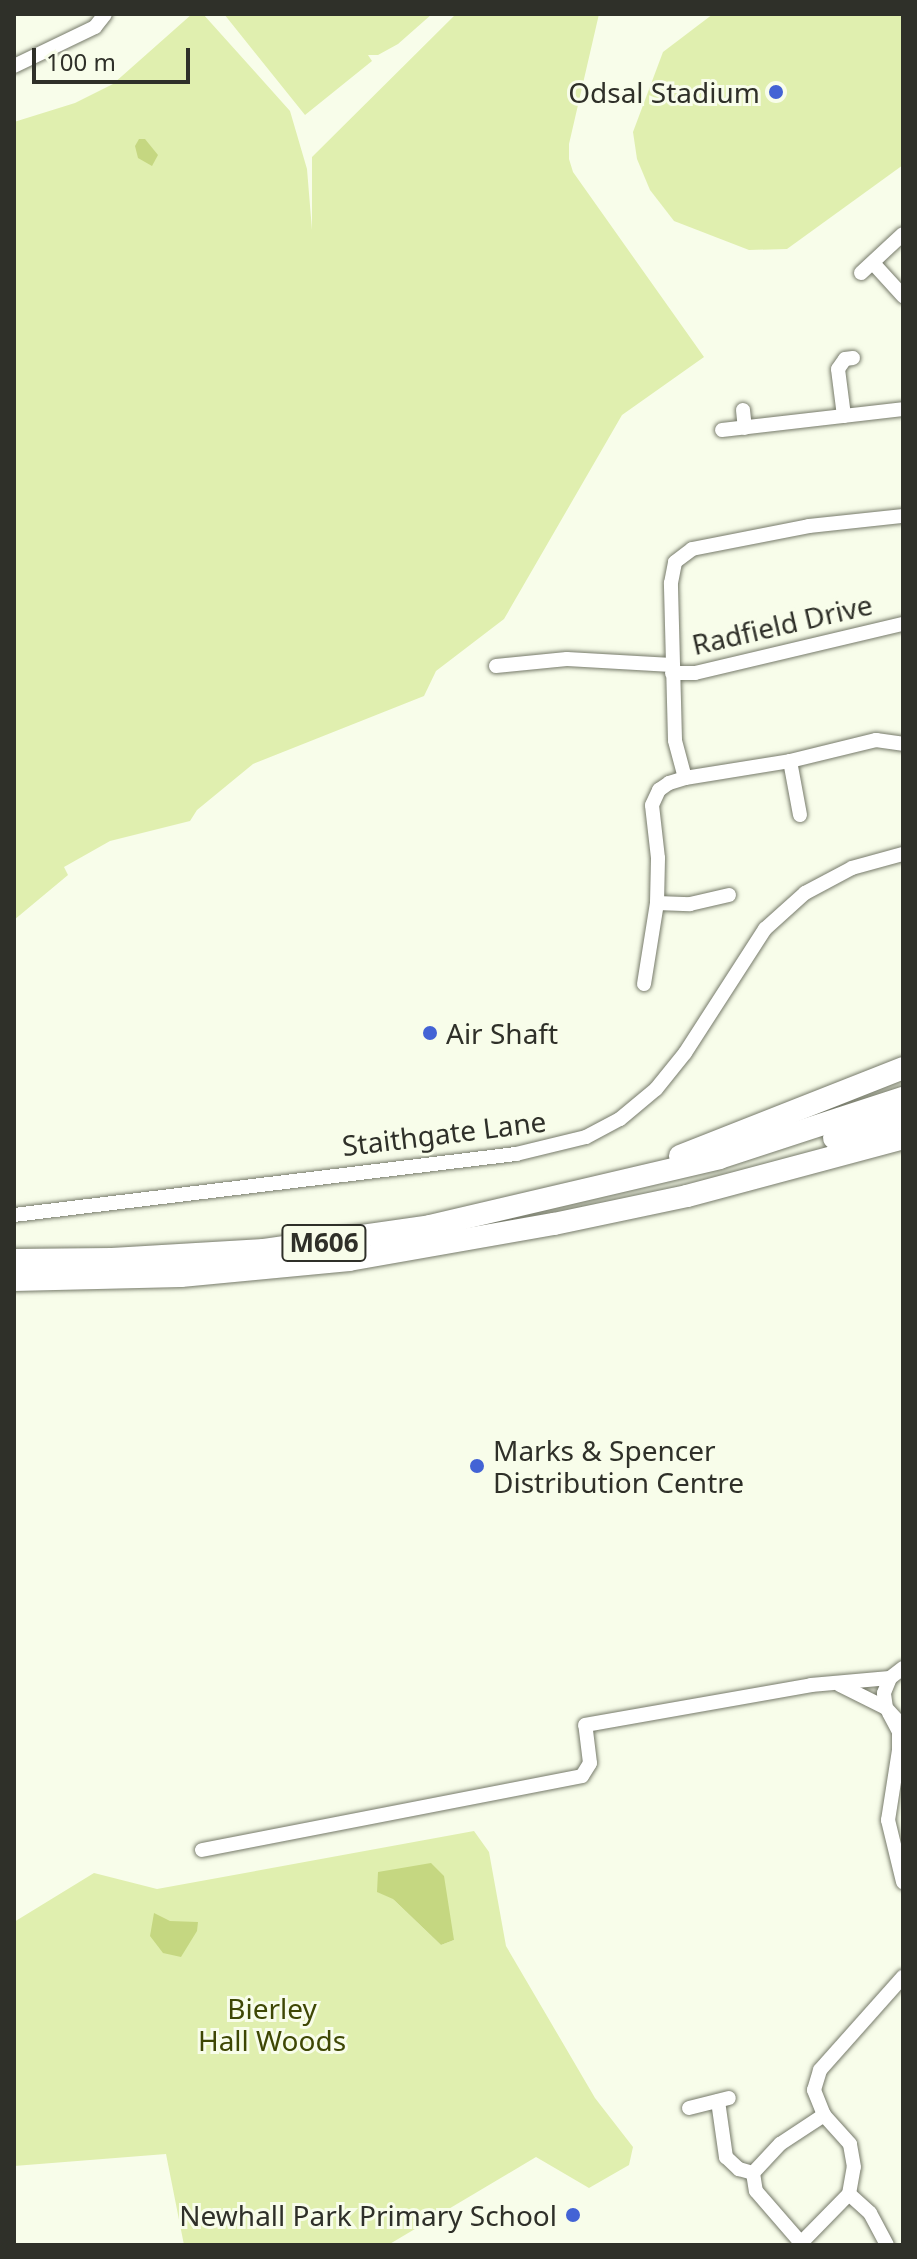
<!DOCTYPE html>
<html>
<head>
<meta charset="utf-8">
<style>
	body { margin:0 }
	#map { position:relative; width:917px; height:2259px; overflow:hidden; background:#f8fdea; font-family:"Noto Sans",sans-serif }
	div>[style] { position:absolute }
	.green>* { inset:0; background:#e0efaf }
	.water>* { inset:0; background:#c5d781 }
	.roads { filter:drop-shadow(0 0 2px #767a6a) drop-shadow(0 0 2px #767a6a) }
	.minor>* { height:14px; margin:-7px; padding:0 7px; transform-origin:7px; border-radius:7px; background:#fff }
	.highway>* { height:22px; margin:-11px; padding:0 11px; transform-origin:11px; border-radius:11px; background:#fff }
	.dots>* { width:22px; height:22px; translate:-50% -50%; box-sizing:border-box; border:4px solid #f8fdea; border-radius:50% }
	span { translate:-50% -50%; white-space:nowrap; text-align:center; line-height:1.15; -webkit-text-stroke:6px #f8fdea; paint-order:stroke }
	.shield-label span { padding:2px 6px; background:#f8fdea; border:2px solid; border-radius:6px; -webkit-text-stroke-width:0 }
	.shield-label { font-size:26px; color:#2f3029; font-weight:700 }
	.poi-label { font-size:28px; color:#2f3029 }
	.right { translate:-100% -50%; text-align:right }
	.left { translate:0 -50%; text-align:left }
	.street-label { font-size:28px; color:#2f3029 }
	.park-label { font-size:28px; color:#3e4704 }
	.frame { position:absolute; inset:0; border:16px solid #2f3029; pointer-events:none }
	.scale { position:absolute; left:32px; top:48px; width:158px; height:36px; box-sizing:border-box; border:4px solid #2f3029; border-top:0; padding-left:10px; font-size:24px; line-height:28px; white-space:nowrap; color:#2f3029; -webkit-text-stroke:6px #f8fdea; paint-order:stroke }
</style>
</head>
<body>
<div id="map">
	<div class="green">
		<i style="clip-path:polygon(192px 14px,203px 14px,290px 111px,307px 169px,312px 230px,312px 157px,456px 14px,599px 14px,569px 144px,569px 159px,573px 172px,704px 357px,622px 415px,504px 619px,436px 671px,424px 696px,253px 764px,197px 810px,190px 821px,110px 841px,64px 867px,68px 875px,14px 920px,14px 122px,75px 103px,113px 84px)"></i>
		<i style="clip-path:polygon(224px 14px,432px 14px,398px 44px,378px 55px,368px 55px,372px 61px,305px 115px)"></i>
		<i style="clip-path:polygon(713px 14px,903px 14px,903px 165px,787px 249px,749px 250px,674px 221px,650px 190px,637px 159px,633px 132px,663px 52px)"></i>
		<i style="clip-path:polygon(evenodd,474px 1831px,489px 1852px,506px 1946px,595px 2098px,633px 2147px,629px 2165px,589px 2188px,536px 2157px,388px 2245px,184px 2245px,166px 2154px,14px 2166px,14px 1922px,94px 1873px,157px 1889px,474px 1831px,393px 1899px,454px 1940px,441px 1945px,393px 1899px)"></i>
	</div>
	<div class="water">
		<i style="clip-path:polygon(139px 139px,145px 139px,158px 155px,152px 166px,138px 158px,135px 146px)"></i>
		<i style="clip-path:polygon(431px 1863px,444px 1876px,454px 1940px,441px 1945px,393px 1899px,377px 1892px,378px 1872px)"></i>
		<i style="clip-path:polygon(154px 1913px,170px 1921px,198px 1922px,197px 1931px,181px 1957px,163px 1953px,150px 1936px)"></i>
	</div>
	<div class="roads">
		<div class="minor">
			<i style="left:14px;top:66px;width:90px;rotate:-25.7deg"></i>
			<i style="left:95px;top:27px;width:16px;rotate:-52deg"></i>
			<i style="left:873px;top:263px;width:45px;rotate:47.7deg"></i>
			<i style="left:861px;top:273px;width:57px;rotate:-42.9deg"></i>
			<i style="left:743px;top:410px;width:18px;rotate:84deg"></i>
			<i style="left:844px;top:416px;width:47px;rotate:-97.3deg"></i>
			<i style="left:838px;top:369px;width:12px;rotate:-55deg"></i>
			<i style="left:845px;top:359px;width:8px;rotate:-7deg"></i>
			<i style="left:722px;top:430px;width:182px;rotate:-6.6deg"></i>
			<i style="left:496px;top:666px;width:71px;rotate:-5.6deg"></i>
			<i style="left:567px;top:659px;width:105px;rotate:3.3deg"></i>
			<i style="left:672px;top:673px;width:23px"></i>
			<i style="left:695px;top:673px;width:214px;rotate:-13.3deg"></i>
			<i style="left:790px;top:761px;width:55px;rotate:79.5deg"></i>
			<i style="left:685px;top:778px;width:39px;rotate:-105deg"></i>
			<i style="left:675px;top:740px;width:157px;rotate:-91.5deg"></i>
			<i style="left:671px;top:583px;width:21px;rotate:-79deg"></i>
			<i style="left:675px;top:562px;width:21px;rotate:-37deg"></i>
			<i style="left:692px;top:549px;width:119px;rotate:-11.1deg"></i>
			<i style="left:809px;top:526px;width:95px;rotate:-6.1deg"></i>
			<i style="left:657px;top:903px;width:33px;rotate:2deg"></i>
			<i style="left:690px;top:904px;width:40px;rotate:-13deg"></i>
			<i style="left:644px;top:984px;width:82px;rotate:-80.9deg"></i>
			<i style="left:657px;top:903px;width:45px;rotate:-88.7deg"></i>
			<i style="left:658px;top:858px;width:53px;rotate:-96.5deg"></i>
			<i style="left:652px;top:805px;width:17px;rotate:-65deg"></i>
			<i style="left:659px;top:790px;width:12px;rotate:-35deg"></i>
			<i style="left:669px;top:783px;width:17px;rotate:-17deg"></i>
			<i style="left:685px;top:778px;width:106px;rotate:-9.2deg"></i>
			<i style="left:790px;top:761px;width:89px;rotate:-13.7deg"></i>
			<i style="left:876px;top:740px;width:27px;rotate:8deg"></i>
			<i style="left:14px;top:1215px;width:506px;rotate:-6.93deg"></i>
			<i style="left:516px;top:1154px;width:72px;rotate:-13.7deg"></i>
			<i style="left:586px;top:1137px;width:38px;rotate:-28deg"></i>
			<i style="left:620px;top:1119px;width:47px;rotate:-39.8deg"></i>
			<i style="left:656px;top:1089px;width:46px;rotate:-51.1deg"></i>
			<i style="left:685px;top:1053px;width:148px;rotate:-57.2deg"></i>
			<i style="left:765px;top:929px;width:54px;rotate:-42deg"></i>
			<i style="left:805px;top:893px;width:53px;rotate:-28deg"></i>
			<i style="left:852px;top:868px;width:53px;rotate:-15.4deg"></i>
			<i style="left:840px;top:1685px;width:51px;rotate:26.6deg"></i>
			<i style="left:889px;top:1713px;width:21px;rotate:62deg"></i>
			<i style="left:899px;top:1732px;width:18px;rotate:90deg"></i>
			<i style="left:899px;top:1750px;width:71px;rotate:98.9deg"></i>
			<i style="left:888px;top:1820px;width:64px;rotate:76.4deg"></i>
			<i style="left:896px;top:1719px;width:15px;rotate:-132deg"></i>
			<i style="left:886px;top:1708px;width:15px;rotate:-98deg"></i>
			<i style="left:884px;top:1693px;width:16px;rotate:-68deg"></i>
			<i style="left:890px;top:1678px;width:16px;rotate:-38deg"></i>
			<i style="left:202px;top:1850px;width:387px;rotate:-11deg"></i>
			<i style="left:582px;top:1776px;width:15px;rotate:-58deg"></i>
			<i style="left:590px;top:1763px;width:38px;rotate:-97deg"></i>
			<i style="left:585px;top:1725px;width:230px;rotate:-10deg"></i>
			<i style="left:811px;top:1685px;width:79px;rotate:-5.1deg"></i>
			<i style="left:718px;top:2101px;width:57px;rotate:81.9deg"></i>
			<i style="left:726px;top:2157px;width:18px;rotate:43deg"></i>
			<i style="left:739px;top:2169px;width:15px;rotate:16deg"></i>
			<i style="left:689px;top:2108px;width:41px;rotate:-14deg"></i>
			<i style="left:753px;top:2173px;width:18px;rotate:81deg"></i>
			<i style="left:756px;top:2191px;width:69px;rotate:49.1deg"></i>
			<i style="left:801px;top:2243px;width:69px;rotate:-45.6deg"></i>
			<i style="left:753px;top:2173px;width:40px;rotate:-47deg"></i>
			<i style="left:780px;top:2144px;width:53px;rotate:-33.4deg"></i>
			<i style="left:849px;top:2194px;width:27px;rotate:-80deg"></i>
			<i style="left:854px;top:2167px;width:23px;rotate:-100deg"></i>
			<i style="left:850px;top:2144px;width:39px;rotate:-132deg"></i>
			<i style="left:824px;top:2115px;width:27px;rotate:-112deg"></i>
			<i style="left:814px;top:2090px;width:21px;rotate:-73deg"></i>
			<i style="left:820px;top:2070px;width:125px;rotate:-48.3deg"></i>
			<i style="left:849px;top:2194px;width:28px;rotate:42deg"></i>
			<i style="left:870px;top:2213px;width:36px;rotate:62deg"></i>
		</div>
		<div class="highway">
			<i style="left:834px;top:1138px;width:72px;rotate:-17.7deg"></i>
			<i style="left:680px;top:1156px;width:240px;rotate:-21.5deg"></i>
			<i style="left:14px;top:1260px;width:98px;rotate:-0.6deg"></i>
			<i style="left:112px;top:1259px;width:152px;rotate:-3.4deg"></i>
			<i style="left:264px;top:1250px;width:168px;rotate:-8.2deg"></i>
			<i style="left:430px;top:1226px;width:297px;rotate:-13.2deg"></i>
			<i style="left:719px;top:1158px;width:194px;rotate:-18.1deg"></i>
			<i style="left:14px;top:1280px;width:167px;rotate:-1.4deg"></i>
			<i style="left:181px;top:1276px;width:169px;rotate:-5.4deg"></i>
			<i style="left:349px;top:1260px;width:208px;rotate:-10deg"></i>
			<i style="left:554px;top:1224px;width:136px;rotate:-11.9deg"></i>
			<i style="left:687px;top:1196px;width:224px;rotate:-15deg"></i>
		</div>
	</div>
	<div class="dots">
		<i style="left:776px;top:92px;background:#4363d5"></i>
		<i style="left:430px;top:1033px;background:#4363d5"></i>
		<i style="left:477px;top:1466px;background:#4363d5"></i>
		<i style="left:573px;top:2215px;background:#4363d5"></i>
	</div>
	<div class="shield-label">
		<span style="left:324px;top:1243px">M606</span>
	</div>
	<div class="poi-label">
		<span class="right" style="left:760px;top:92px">Odsal Stadium</span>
		<span class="left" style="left:446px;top:1033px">Air Shaft</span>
		<span class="left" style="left:493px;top:1466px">Marks &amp; Spencer<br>Distribution Centre</span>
		<span class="right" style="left:557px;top:2215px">Newhall Park Primary School</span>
	</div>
	<div class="street-label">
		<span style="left:782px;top:624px;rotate:-13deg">Radfield Drive</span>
		<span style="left:444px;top:1133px;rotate:-7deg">Staithgate Lane</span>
	</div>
	<div class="park-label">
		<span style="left:272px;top:2024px">Bierley<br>Hall Woods</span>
	</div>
	<div class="frame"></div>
	<div class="scale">100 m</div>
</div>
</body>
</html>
